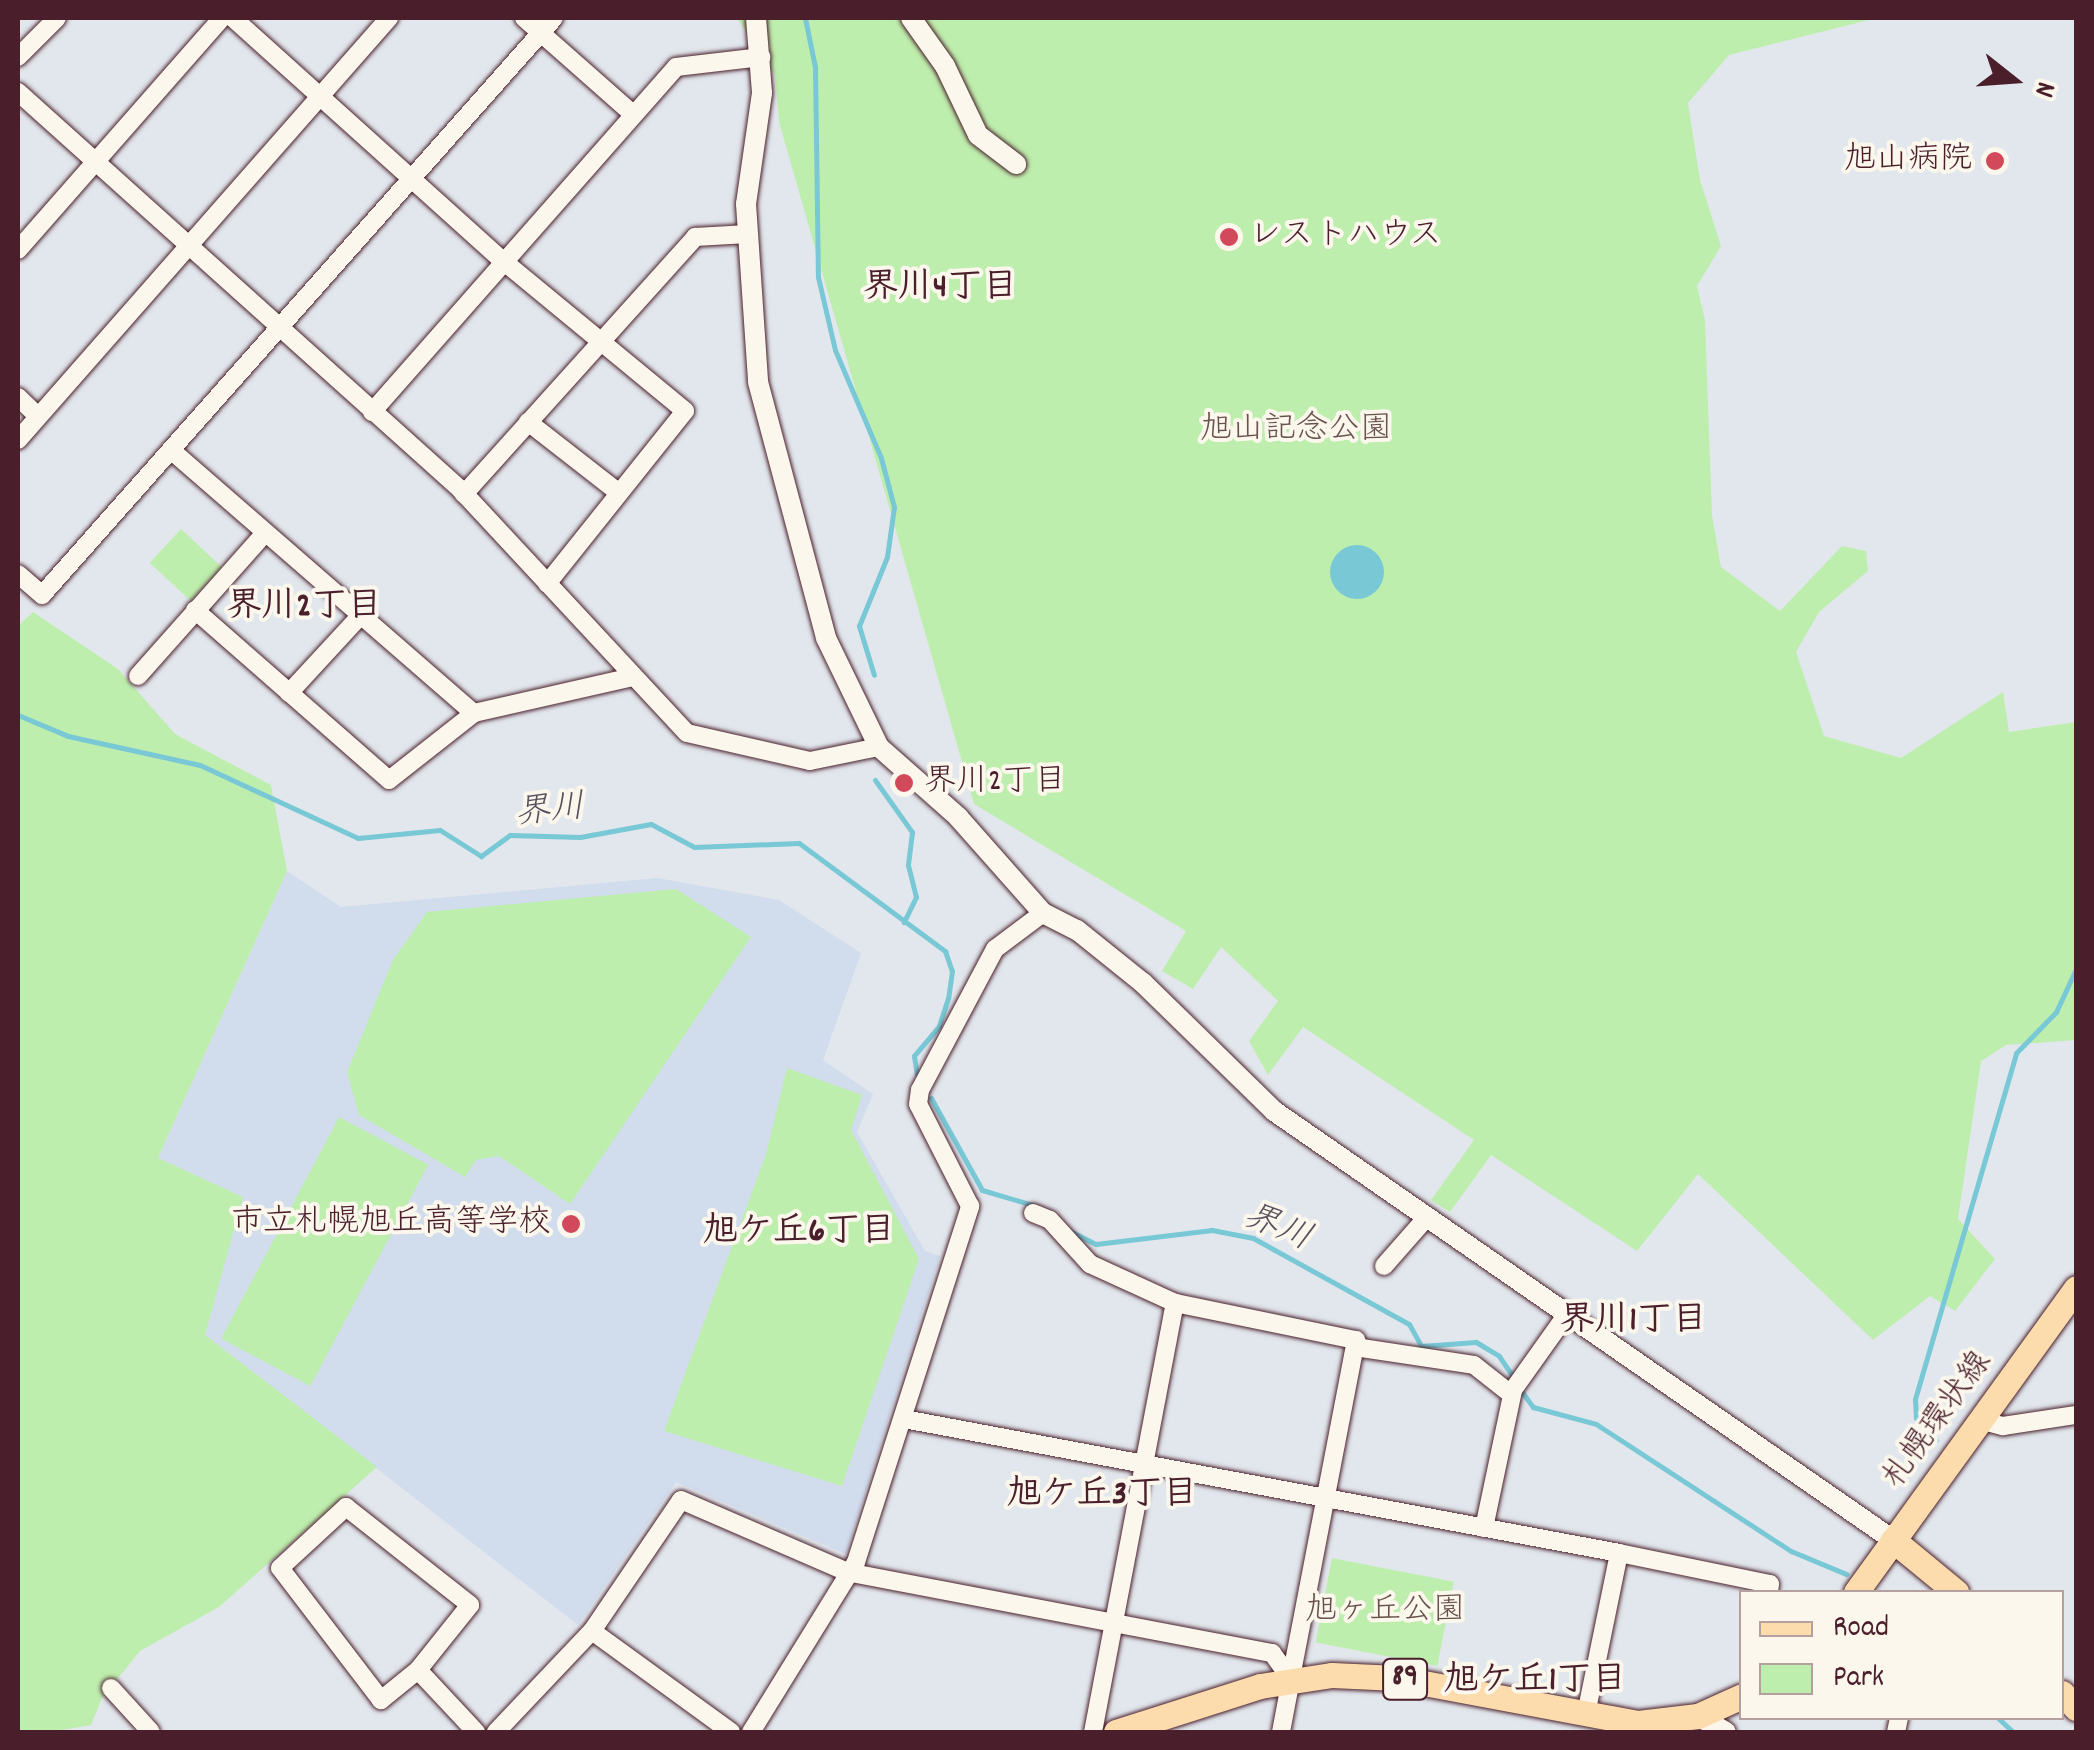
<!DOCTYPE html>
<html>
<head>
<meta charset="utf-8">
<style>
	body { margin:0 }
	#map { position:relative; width:2094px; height:1750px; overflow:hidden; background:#e2e7ed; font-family:Dekko,"Klee One",sans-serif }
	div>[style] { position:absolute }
	.built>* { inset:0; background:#d1dced }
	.green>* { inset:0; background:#beeead; transform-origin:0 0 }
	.water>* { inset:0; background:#79c8d5 }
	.round { border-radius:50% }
	.stream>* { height:5px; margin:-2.5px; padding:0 2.5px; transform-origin:2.5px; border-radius:2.5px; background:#79c8d5 }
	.roads { filter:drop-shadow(0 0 2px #4a1f2b) drop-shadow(0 0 2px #4a1f2b) }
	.minor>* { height:18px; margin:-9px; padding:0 9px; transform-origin:9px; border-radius:9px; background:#fbf7ec }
	.tertiary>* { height:20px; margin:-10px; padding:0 10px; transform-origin:10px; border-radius:10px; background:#fbf7ec }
	.primary>* { height:25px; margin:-12.5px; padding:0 12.5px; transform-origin:12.5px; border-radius:12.5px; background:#fcdcac }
	.dots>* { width:28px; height:28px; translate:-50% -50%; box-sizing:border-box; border:5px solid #fbf7ec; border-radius:50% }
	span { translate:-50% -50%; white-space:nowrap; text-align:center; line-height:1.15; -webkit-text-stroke:8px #fbf7ec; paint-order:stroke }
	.shield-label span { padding:2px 8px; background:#fbf7ec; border:2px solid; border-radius:8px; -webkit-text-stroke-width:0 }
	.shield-label { font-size:30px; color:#4a1f2b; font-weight:700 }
	.poi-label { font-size:32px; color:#4a1f2b }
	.right { translate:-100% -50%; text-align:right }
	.left { translate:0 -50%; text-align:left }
	.park-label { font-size:32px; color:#67534c }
	.street-label { font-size:32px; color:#4a1f2b }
	.neighbourhood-label { font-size:35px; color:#4a1f2b; font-weight:700 }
	.water-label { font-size:35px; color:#58525e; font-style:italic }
	.frame { position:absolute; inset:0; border:20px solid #4a1f2b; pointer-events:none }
	.legend { position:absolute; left:1739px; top:1590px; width:325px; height:130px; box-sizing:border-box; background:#fbf7ec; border:2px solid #b4a19f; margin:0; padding:12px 18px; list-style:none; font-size:30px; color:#4a1f2b }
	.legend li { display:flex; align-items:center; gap:20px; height:50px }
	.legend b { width:50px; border:2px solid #b4a19f }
	.north { position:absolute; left:1964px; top:30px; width:100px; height:100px; -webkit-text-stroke:8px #fbf7ec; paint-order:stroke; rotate:107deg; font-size:28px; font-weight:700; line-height:40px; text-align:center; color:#4a1f2b }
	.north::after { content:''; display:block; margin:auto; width:35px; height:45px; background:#4a1f2b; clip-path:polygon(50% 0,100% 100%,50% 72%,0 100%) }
</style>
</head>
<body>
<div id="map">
	<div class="built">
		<i style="clip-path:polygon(287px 871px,341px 907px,657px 878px,779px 900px,861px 953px,823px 1060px,873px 1094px,857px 1132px,925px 1251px,940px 1256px,846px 1554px,676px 1482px,578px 1625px,205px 1335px,242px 1197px,158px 1158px)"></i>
	</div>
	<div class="green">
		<i style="clip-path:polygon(737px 18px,1877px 18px,1729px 55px,1688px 103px,1700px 180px,1721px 246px,1697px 286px,1705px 320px,1712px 515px,1721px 567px,1780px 611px,1842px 546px,1866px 551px,1868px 571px,1819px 612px,1796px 652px,1824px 736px,1901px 758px,2003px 692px,2009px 732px,2076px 722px,2076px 1040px,2006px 1045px,1981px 1061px,1958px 1219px,1995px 1259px,1955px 1311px,1930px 1296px,1873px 1340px,1698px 1174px,1637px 1251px,1491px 1155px,1450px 1212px,1431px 1200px,1474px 1140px,1303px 1027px,1268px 1075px,1249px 1041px,1278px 1001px,1221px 947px,1193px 989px,1162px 971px,1186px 931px,974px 804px,779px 122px,775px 75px)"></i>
		<i style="left:181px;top:529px;width:56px;height:46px;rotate:43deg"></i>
		<i style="clip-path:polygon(33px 612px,118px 669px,175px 734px,271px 785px,287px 871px,158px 1158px,243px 1197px,205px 1335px,377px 1467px,219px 1607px,140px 1651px,102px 1698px,91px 1725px,51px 1732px,18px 1732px,18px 626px)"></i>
		<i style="clip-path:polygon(676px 889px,751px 937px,570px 1204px,499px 1156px,476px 1160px,465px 1177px,359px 1115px,347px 1072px,393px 960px,427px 912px)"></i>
		<i style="clip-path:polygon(787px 1068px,862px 1095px,851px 1130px,919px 1259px,842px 1486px,664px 1431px,766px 1154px)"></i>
		<i style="left:339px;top:1117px;width:101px;height:251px;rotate:28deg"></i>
		<i style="left:1332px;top:1558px;width:124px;height:86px;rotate:11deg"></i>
	</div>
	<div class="water">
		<i class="round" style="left:1330px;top:545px;width:54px;height:54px"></i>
	</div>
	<div class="stream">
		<i style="left:805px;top:18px;width:50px;rotate:78.5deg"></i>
		<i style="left:815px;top:67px;width:210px;rotate:89.2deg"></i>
		<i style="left:818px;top:277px;width:75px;rotate:76.9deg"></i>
		<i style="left:835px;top:350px;width:117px;rotate:66.9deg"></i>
		<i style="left:881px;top:458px;width:51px;rotate:75.1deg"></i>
		<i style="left:894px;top:507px;width:50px;rotate:98deg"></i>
		<i style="left:887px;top:557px;width:74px;rotate:112.1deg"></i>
		<i style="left:859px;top:626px;width:51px;rotate:73deg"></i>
		<i style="left:18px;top:715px;width:54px;rotate:22.8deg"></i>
		<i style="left:68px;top:736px;width:135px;rotate:12.4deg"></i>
		<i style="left:200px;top:765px;width:174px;rotate:24.8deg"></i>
		<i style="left:358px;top:838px;width:82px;rotate:-5.6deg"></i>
		<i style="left:440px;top:830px;width:49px;rotate:32.4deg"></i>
		<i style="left:481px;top:856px;width:36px;rotate:-36deg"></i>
		<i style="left:510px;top:835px;width:70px;rotate:1.6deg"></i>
		<i style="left:580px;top:837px;width:72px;rotate:-10.4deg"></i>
		<i style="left:651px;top:824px;width:49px;rotate:28.1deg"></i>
		<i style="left:694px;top:847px;width:105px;rotate:-2.2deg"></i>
		<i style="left:799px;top:843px;width:182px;rotate:36.5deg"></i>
		<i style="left:945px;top:951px;width:21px;rotate:71deg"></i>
		<i style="left:952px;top:971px;width:27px;rotate:98deg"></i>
		<i style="left:948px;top:998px;width:29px;rotate:108deg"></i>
		<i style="left:939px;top:1026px;width:39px;rotate:130deg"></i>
		<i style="left:914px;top:1056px;width:18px;rotate:81deg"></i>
		<i style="left:875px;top:780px;width:64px;rotate:54.6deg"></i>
		<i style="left:912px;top:832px;width:33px;rotate:97deg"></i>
		<i style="left:908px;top:865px;width:33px;rotate:76deg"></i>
		<i style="left:916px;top:897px;width:28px;rotate:116deg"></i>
		<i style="left:931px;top:1098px;width:105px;rotate:61deg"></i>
		<i style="left:982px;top:1190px;width:56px;rotate:16.5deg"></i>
		<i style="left:1072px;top:1232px;width:27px;rotate:27deg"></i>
		<i style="left:1096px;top:1244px;width:117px;rotate:-6.9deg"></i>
		<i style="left:1212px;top:1230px;width:42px;rotate:11deg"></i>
		<i style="left:1253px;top:1238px;width:178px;rotate:28.9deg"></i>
		<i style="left:1409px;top:1324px;width:25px;rotate:61deg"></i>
		<i style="left:1421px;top:1346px;width:55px;rotate:-4.2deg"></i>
		<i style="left:1476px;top:1342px;width:27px;rotate:31deg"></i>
		<i style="left:1499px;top:1356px;width:23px;rotate:56deg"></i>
		<i style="left:1522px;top:1392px;width:19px;rotate:54deg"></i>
		<i style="left:1533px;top:1407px;width:65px;rotate:15.1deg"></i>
		<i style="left:1596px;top:1424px;width:233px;rotate:33.1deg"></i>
		<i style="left:1791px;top:1551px;width:60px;rotate:22.7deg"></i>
		<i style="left:1936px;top:1440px;width:30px;rotate:-132deg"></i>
		<i style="left:1916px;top:1418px;width:19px;rotate:-93deg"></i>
		<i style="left:1915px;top:1399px;width:360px;rotate:-73.7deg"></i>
		<i style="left:2016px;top:1053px;width:57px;rotate:-45.7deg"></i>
		<i style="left:2056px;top:1012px;width:47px;rotate:-65.1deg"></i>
		<i style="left:1998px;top:1718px;width:21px;rotate:43deg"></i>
	</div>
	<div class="roads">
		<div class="minor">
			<i style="left:233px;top:18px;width:362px;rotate:42deg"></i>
			<i style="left:502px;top:260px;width:237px;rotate:39.5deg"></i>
			<i style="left:685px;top:411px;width:221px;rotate:128.6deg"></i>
			<i style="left:524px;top:18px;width:145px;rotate:41.4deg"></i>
			<i style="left:18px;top:57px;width:55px;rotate:-45deg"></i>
			<i style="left:18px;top:92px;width:594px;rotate:41.93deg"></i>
			<i style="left:460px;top:489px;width:333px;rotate:47.1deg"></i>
			<i style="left:687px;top:733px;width:126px;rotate:12.8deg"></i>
			<i style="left:810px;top:761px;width:70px;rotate:-11.5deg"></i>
			<i style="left:18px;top:250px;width:309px;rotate:-48.7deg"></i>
			<i style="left:18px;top:397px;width:28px;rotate:44deg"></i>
			<i style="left:372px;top:412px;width:460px;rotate:-48.6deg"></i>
			<i style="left:676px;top:67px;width:86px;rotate:-6.7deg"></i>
			<i style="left:528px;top:422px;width:114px;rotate:37.9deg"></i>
			<i style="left:18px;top:440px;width:562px;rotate:-48.68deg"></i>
			<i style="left:171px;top:450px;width:401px;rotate:41deg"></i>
			<i style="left:474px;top:713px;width:162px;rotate:-12.8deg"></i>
			<i style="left:464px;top:494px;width:346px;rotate:-48deg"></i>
			<i style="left:695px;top:237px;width:53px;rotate:-3.2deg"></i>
			<i style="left:18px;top:574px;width:32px;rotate:41deg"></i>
			<i style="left:42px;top:595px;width:771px;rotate:-48.42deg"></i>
			<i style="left:195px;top:610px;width:258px;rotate:41.2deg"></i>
			<i style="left:389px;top:780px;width:108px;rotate:-38.2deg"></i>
			<i style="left:138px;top:676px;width:191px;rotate:-48.4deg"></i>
			<i style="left:289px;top:693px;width:106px;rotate:-47.3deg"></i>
			<i style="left:1033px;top:1213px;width:18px;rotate:22deg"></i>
			<i style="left:1050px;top:1220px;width:59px;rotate:47.7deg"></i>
			<i style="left:1090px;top:1264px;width:94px;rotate:24.6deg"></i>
			<i style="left:1384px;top:1266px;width:65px;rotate:-48.7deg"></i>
			<i style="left:1355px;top:1347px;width:120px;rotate:8.6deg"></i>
			<i style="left:1474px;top:1365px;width:48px;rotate:38.3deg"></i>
			<i style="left:904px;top:1419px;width:727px;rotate:10.61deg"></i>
			<i style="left:1619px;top:1553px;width:154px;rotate:11.6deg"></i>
			<i style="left:1770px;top:1584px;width:8px;rotate:97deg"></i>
			<i style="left:1980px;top:1420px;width:24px;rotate:15deg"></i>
			<i style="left:2003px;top:1426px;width:74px;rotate:-8.6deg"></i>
			<i style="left:346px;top:1507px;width:158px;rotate:38.3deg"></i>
			<i style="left:470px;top:1605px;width:83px;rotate:128.7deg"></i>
			<i style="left:418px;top:1670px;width:48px;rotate:141deg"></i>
			<i style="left:381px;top:1700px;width:166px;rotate:-127.4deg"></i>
			<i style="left:280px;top:1568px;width:90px;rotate:-42.7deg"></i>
			<i style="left:1484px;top:1528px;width:141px;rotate:-78.1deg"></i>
			<i style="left:1513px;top:1390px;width:93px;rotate:-54.6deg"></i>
			<i style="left:592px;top:1631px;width:172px;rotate:36deg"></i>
			<i style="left:418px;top:1670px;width:85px;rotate:46.9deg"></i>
			<i style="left:111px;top:1688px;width:59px;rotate:47.7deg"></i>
			<i style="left:1586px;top:1714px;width:164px;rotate:-78.4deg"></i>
			<i style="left:496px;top:1732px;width:139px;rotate:-46.5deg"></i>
			<i style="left:592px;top:1631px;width:158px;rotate:-55.8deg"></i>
			<i style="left:681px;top:1500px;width:181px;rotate:23.4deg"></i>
			<i style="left:847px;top:1572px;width:433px;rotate:10.8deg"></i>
			<i style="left:1272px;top:1653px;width:32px;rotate:54deg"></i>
			<i style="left:1291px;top:1679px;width:54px;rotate:100.7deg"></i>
			<i style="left:751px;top:1732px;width:200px;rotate:-58.3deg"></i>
			<i style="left:856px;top:1562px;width:374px;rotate:-72.2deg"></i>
			<i style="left:970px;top:1206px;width:114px;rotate:-117deg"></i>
			<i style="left:918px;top:1104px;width:14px;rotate:-82deg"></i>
			<i style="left:920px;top:1090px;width:160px;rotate:-62deg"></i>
			<i style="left:995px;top:949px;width:60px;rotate:-36.9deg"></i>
			<i style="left:1093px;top:1732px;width:437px;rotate:-79.2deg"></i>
			<i style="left:1175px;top:1303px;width:185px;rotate:11.6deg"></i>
			<i style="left:1356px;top:1340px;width:345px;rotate:100.9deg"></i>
			<i style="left:1896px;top:1732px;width:14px;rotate:-78deg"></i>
		</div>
		<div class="tertiary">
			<i style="left:756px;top:18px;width:75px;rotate:85.4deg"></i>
			<i style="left:762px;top:93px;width:112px;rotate:98.2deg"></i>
			<i style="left:746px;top:204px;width:178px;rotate:86.1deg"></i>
			<i style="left:758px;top:382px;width:265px;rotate:75.1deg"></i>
			<i style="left:826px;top:638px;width:121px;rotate:64.1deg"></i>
			<i style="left:879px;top:747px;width:106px;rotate:41.5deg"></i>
			<i style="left:958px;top:817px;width:128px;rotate:48.5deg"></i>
			<i style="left:1043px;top:913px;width:38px;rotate:27deg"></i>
			<i style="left:1077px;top:930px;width:85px;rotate:38.8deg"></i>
			<i style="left:1143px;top:983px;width:183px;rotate:44.3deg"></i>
			<i style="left:1274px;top:1111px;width:753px;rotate:34.72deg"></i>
			<i style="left:911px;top:18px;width:59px;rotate:54.7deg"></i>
			<i style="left:945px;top:66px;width:76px;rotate:64.4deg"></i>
			<i style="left:978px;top:135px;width:48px;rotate:37.3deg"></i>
			<i style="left:1698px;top:1716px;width:32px;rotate:30deg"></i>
		</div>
		<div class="primary">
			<i style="left:1893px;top:1540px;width:82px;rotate:39.5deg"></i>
			<i style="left:1856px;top:1592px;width:375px;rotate:-54.1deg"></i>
			<i style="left:2062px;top:1693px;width:21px;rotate:47deg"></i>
			<i style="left:1116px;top:1732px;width:151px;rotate:-17.7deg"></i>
			<i style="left:1260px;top:1686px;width:73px;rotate:-8.7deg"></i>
			<i style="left:1332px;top:1675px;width:65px;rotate:2.6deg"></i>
			<i style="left:1397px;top:1678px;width:245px;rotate:10.6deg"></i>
			<i style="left:1638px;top:1723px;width:60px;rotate:-6.7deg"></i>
			<i style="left:1698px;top:1716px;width:48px;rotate:-24.4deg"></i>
		</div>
	</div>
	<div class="dots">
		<i style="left:1995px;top:161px;background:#d1495b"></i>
		<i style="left:1229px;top:237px;background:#d1495b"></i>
		<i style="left:904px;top:783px;background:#d1495b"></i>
		<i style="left:571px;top:1224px;background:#d1495b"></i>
	</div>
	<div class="shield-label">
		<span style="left:1405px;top:1679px">89</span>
	</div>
	<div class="poi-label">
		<span class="right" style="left:1972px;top:161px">旭山病院</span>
		<span class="left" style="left:1249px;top:237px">レストハウス</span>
		<span class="left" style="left:924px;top:783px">界川2丁目</span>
		<span class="right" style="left:551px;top:1224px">市立札幌旭丘高等学校</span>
	</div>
	<div class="park-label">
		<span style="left:1296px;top:431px">旭山記念公園</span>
		<span style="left:1385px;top:1612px">旭ヶ丘公園</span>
	</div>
	<div class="street-label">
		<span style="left:1939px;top:1421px;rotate:-54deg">札幌環状線</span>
	</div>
	<div class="neighbourhood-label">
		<span style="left:940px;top:289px">界川4丁目</span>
		<span style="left:304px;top:608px">界川2丁目</span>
		<span style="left:799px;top:1233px">旭ケ丘6丁目</span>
		<span style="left:1633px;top:1322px">界川1丁目</span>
		<span style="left:1102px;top:1496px">旭ケ丘3丁目</span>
		<span style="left:1535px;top:1682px">旭ケ丘1丁目</span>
	</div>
	<div class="water-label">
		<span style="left:550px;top:812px;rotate:-5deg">界川</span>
		<span style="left:1277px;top:1229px;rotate:23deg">界川</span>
	</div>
	<div class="frame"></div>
	<ul class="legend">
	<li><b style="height:12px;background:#fcdcac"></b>Road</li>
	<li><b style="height:28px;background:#beeead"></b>Park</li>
	</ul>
	<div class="north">N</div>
</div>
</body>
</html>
